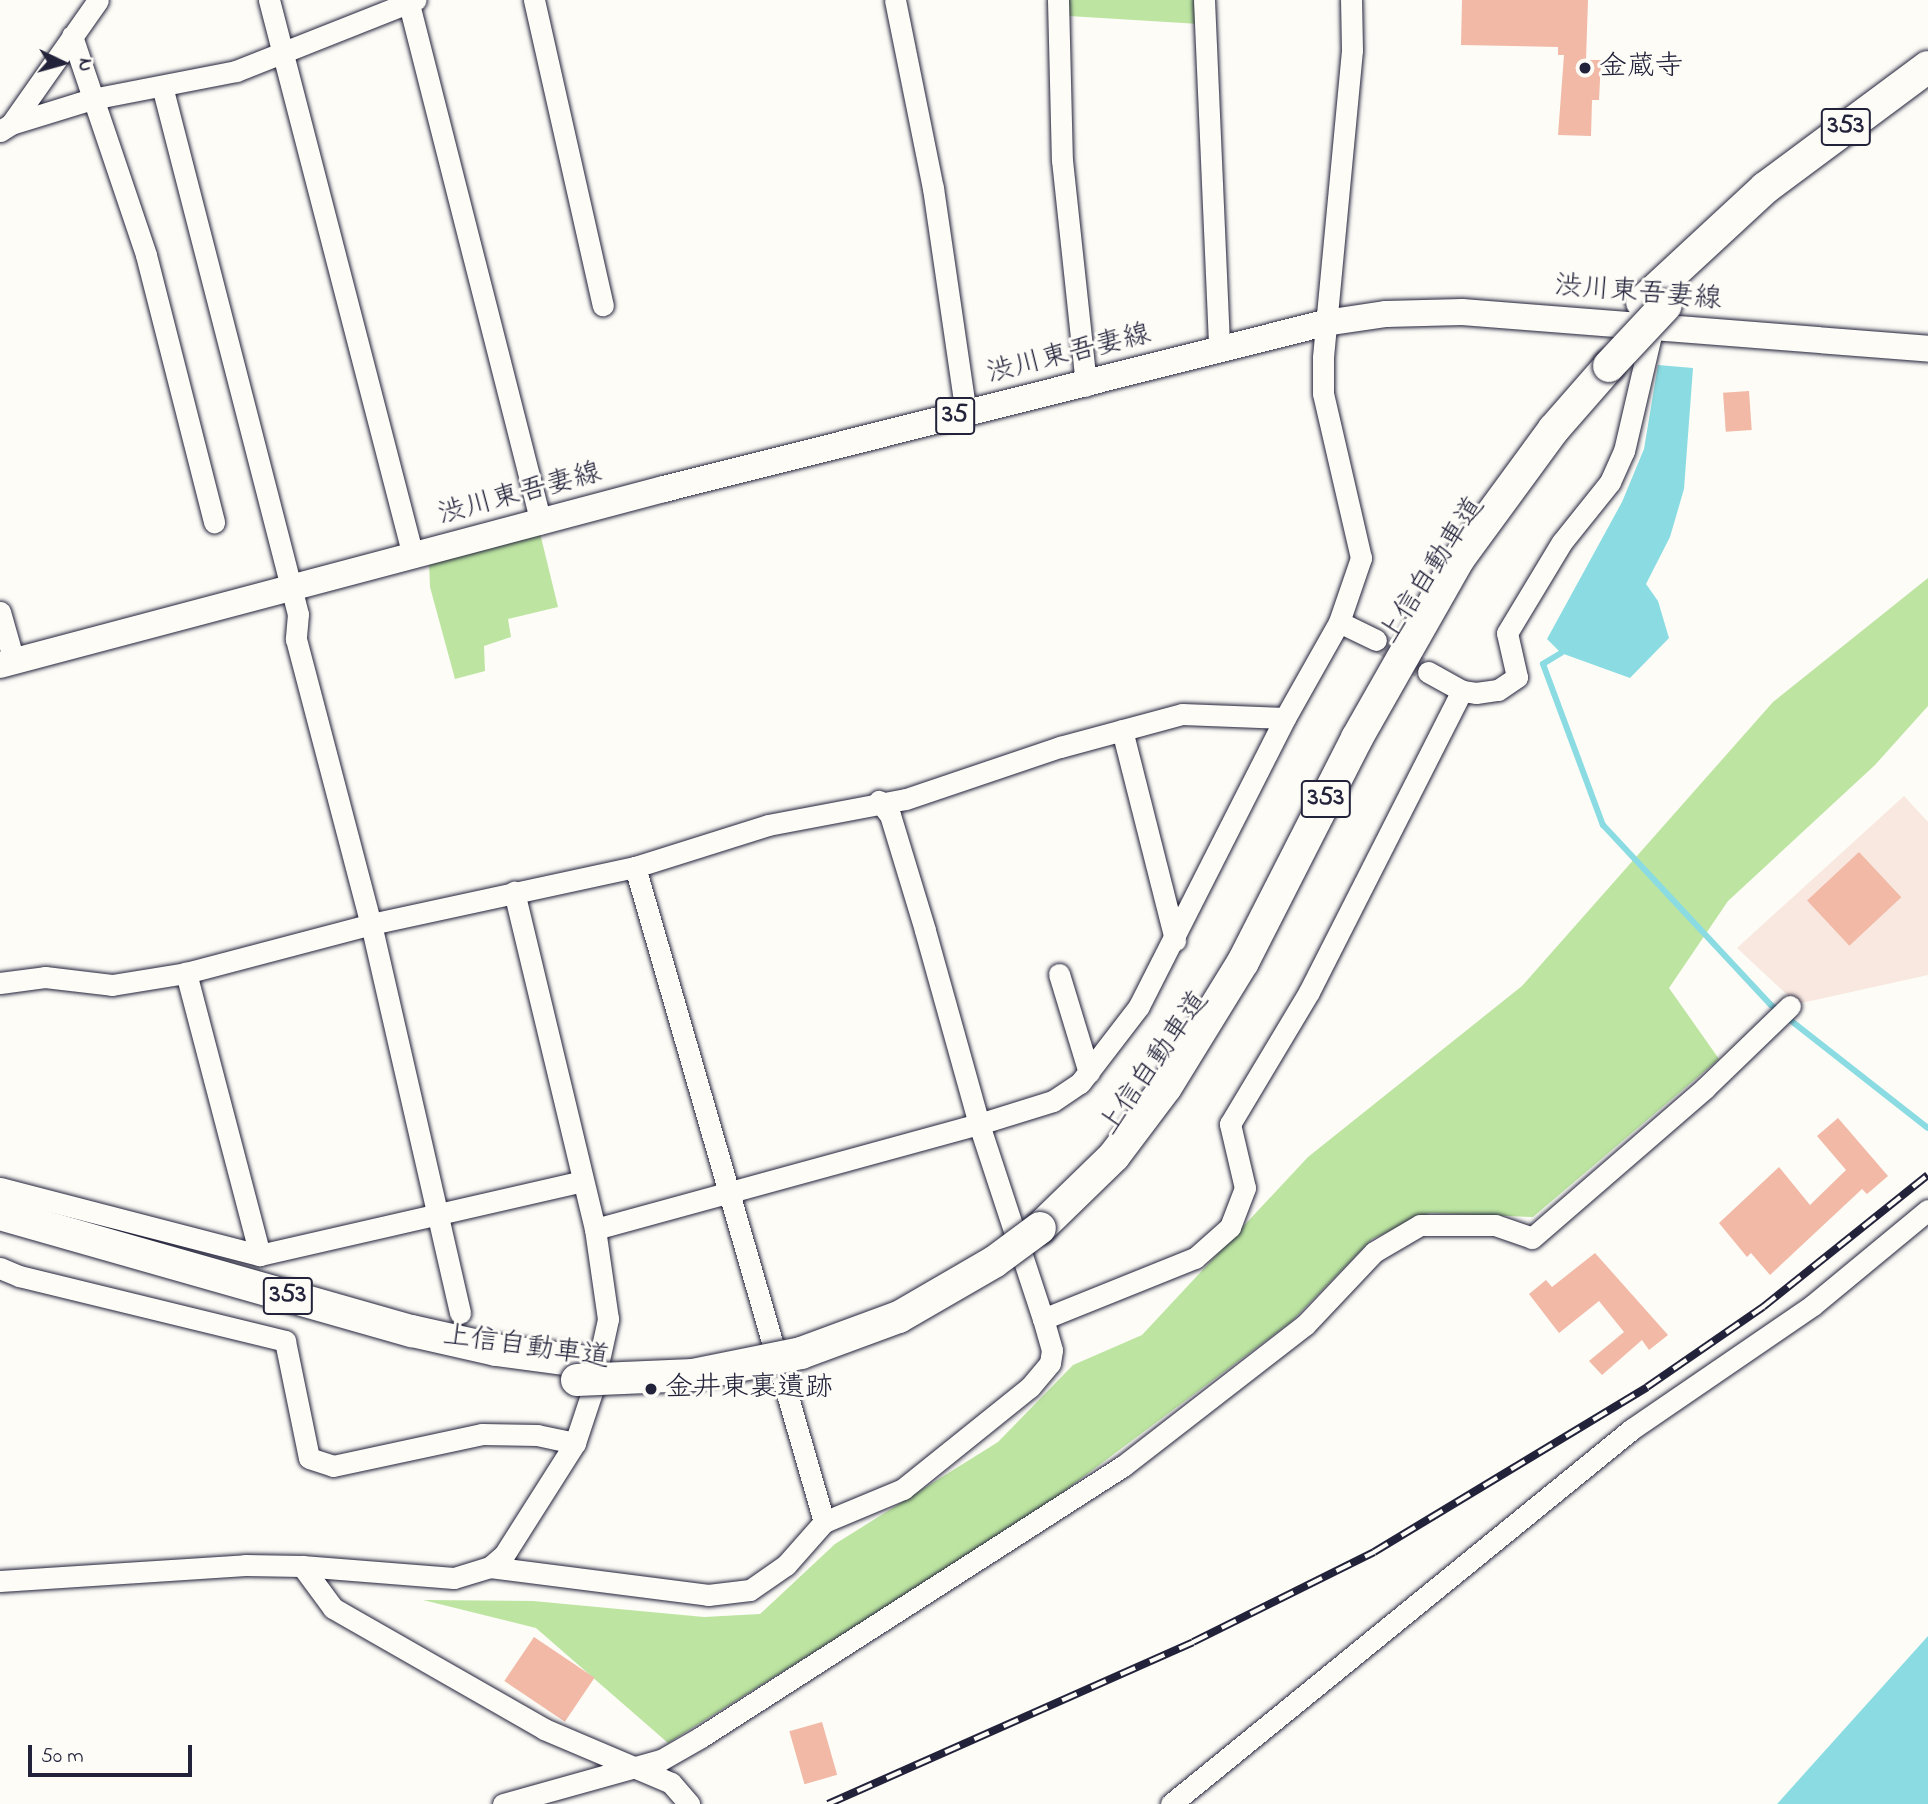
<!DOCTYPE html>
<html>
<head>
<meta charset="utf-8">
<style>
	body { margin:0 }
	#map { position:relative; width:1928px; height:1804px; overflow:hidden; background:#fdfcf7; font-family:"Indie Flower","Klee One",sans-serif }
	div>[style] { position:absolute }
	.built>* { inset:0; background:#f9e8df }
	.green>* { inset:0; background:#bde5a1 }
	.water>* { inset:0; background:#8bdce2 }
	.stream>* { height:6px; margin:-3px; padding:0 3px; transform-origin:3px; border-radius:3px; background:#8bdce2 }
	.building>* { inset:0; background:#f1b9a6; transform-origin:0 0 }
	.minor-tunnel>* { height:21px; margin-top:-10.5px; transform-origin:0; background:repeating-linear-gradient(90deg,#d1d0d1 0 21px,transparent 0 31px) }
	.roads { filter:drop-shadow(0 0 2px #22223b) drop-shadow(0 0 2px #22223b) }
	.minor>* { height:21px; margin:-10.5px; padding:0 10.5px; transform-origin:10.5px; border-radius:10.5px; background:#fdfcf7 }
	.major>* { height:26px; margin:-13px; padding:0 13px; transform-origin:13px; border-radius:13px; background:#fdfcf7 }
	.highway>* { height:32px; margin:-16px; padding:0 16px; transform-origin:16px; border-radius:16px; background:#fdfcf7 }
	.rail>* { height:8px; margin-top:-4px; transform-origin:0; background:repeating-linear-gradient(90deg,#fdfcf7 0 16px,#22223b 0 32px); box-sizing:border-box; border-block:2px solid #22223b }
	.bridges { filter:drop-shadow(0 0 2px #22223b) drop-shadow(0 0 2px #22223b) }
	.highway-bridge>* { height:32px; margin:-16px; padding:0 16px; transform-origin:16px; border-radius:16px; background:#fdfcf7 }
	.dots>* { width:19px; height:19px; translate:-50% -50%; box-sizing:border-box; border:4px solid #fdfcf7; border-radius:50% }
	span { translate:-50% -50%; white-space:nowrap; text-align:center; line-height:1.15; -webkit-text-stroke:6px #fdfcf7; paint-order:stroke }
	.shield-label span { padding:2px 5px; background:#fdfcf7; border:2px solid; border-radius:5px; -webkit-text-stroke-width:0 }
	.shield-label { font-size:26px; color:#22223b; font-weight:700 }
	.poi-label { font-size:28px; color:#22223b }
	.left { translate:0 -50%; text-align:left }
	.street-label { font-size:28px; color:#22223b }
	.north { position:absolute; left:28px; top:28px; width:70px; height:70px; -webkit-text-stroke:5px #fdfcf7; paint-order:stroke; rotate:95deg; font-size:19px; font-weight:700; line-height:28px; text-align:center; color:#22223b }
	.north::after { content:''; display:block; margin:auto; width:24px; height:32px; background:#22223b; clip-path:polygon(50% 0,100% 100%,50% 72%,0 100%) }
	.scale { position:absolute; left:28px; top:1745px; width:164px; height:32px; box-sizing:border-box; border:4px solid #22223b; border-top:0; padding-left:9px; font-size:21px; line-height:24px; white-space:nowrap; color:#22223b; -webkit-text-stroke:5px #fdfcf7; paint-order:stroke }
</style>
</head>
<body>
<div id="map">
	<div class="built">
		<i style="clip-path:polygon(1904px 796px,1928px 822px,1928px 975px,1797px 1004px,1737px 948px)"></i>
	</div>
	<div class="green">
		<i style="clip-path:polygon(1068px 0,1199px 0,1199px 24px,1069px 16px)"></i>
		<i style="clip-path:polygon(540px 533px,558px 607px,508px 619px,511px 637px,484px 646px,485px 671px,455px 679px,430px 587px,429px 562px)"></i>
		<i style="clip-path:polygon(1928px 578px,1928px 706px,1875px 765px,1728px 901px,1669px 988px,1719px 1059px,1533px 1217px,1430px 1213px,1372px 1239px,1292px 1321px,1023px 1522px,668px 1743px,536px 1628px,423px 1600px,533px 1601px,704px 1617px,760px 1614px,835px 1544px,998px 1442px,1073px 1365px,1142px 1335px,1308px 1157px,1522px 986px,1773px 702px)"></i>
	</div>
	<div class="water">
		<i style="clip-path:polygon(1658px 365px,1693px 368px,1684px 489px,1670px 537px,1646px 584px,1658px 601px,1669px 638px,1630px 678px,1561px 653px,1547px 639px,1622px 502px,1644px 449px)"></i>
		<i style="clip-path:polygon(1928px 1636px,1928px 1804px,1777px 1804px)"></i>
	</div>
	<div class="stream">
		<i style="left:1561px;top:653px;width:21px;rotate:149deg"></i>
		<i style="left:1543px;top:664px;width:172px;rotate:69.6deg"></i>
		<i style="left:1603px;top:825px;width:246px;rotate:47deg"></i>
		<i style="left:1771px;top:1005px;width:199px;rotate:38.1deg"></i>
	</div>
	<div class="building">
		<i style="clip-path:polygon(1462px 0,1588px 0,1586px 60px,1601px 60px,1599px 100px,1592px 100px,1591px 136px,1558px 135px,1564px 55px,1558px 55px,1558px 47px,1461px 45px)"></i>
		<i style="left:1749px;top:391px;width:39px;height:26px;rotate:86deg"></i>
		<i style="left:1859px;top:852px;width:62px;height:71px;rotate:47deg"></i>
		<i style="clip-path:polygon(1838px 1118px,1888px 1176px,1867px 1194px,1862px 1189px,1770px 1275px,1751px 1253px,1747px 1257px,1719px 1223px,1779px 1167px,1810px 1205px,1846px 1170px,1817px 1136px)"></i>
		<i style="clip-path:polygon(1595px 1253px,1668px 1335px,1649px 1350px,1642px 1340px,1602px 1375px,1589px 1361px,1624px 1332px,1599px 1301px,1559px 1333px,1529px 1294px,1546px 1280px,1552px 1287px)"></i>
		<i style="left:534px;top:1637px;width:73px;height:53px;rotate:34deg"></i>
		<i style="left:822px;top:1722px;width:55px;height:34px;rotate:74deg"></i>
	</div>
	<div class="minor-tunnel">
		<i style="left:1376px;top:640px;width:61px;rotate:31.6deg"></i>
	</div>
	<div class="roads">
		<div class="minor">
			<i style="left:269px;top:0;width:574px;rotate:75.48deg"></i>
			<i style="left:408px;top:0;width:540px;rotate:75.73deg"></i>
			<i style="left:534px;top:0;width:313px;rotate:77.3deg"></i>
			<i style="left:895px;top:0;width:192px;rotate:78.6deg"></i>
			<i style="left:933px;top:188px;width:227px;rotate:81.7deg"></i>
			<i style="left:1058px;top:0;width:160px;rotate:88.6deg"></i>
			<i style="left:1062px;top:160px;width:227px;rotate:83.9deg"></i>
			<i style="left:1204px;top:0;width:350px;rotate:87.5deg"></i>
			<i style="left:72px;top:36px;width:231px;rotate:71.3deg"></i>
			<i style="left:146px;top:255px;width:276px;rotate:75.7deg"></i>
			<i style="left:162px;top:86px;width:545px;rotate:75.56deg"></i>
			<i style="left:298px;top:614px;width:25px;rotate:95deg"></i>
			<i style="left:296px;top:639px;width:295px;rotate:75.3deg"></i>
			<i style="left:371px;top:924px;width:399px;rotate:77.1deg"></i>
			<i style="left:11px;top:124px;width:151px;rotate:-54.9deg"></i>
			<i style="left:0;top:131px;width:13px;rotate:-32deg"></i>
			<i style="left:11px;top:124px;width:85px;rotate:-17.2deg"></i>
			<i style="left:92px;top:99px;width:147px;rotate:-11deg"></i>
			<i style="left:236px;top:71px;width:193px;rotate:-21.6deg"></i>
			<i style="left:0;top:612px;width:51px;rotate:74.1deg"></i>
			<i style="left:1339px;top:622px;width:68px;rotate:-71deg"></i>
			<i style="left:1361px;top:558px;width:169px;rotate:-103deg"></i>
			<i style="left:1323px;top:393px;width:36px;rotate:-90deg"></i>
			<i style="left:1323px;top:357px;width:308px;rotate:-84.6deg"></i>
			<i style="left:1352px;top:50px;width:50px;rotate:-91.1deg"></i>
			<i style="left:1428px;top:672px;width:39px;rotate:29deg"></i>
			<i style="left:1462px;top:691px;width:14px;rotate:8deg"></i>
			<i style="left:1476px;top:693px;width:22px;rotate:-8deg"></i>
			<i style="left:1498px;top:690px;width:23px;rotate:-34deg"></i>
			<i style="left:1517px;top:677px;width:45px;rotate:-102.8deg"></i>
			<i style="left:1507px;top:633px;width:106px;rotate:-58.9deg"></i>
			<i style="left:1562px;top:542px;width:77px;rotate:-51.3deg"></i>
			<i style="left:1610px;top:482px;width:34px;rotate:-66deg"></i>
			<i style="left:1624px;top:451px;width:128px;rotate:-76.9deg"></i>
			<i style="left:1122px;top:730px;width:217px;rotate:75.8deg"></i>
			<i style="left:635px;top:867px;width:682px;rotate:73.9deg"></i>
			<i style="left:1059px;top:974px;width:103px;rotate:73.1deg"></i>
			<i style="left:0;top:983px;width:45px;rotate:-7.6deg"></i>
			<i style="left:45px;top:977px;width:67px;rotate:6.8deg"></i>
			<i style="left:112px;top:985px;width:75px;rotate:-9.2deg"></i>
			<i style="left:186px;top:973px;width:191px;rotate:-14.8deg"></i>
			<i style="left:371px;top:924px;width:270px;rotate:-12.2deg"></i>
			<i style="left:635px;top:867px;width:139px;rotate:-17.5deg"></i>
			<i style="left:768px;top:825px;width:140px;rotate:-10.7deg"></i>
			<i style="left:906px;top:799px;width:163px;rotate:-18.7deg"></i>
			<i style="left:1060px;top:747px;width:126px;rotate:-15.1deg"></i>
			<i style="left:1182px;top:714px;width:103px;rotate:2.2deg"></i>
			<i style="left:1285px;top:718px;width:110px;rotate:-60.6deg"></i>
			<i style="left:1339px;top:622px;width:41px;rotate:25.9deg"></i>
			<i style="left:0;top:1188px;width:268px;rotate:14.5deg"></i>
			<i style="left:260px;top:1255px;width:292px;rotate:-104.7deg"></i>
			<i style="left:595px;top:1229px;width:398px;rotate:-15.3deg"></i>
			<i style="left:979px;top:1124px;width:77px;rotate:-17.3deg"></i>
			<i style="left:1053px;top:1101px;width:32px;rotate:-34deg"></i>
			<i style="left:1080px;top:1083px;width:97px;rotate:-52.5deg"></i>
			<i style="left:1139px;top:1006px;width:323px;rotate:-63.1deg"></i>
			<i style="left:260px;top:1255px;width:331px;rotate:-12.9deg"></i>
			<i style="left:0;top:1268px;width:21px;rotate:23deg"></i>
			<i style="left:19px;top:1276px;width:274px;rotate:13.7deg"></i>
			<i style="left:285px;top:1341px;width:119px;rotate:78.4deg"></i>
			<i style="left:309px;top:1458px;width:25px;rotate:18deg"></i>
			<i style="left:333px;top:1466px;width:152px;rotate:-12.1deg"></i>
			<i style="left:482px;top:1434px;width:55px;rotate:1deg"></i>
			<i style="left:537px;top:1435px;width:39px;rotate:12deg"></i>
			<i style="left:1043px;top:1319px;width:164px;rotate:-21.9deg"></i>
			<i style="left:1195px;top:1258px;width:47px;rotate:-41.5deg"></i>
			<i style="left:1230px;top:1227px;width:42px;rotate:-69deg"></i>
			<i style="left:1245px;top:1188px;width:66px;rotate:-103.2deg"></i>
			<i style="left:1230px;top:1124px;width:154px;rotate:-59.1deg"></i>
			<i style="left:1309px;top:992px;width:338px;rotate:-63.1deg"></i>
			<i style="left:302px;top:1566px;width:152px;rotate:4.5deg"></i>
			<i style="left:454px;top:1578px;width:38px;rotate:-17deg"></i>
			<i style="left:490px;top:1567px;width:18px;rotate:-41deg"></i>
			<i style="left:504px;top:1555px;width:133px;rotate:-57.6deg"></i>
			<i style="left:575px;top:1443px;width:54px;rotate:-71.6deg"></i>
			<i style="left:592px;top:1392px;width:75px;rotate:-77.6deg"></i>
			<i style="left:608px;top:1319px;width:91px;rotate:-98.2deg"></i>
			<i style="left:595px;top:1229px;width:347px;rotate:-103.5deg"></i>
			<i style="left:490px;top:1567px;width:220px;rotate:7.3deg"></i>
			<i style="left:708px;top:1595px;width:42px;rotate:-6.8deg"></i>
			<i style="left:750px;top:1590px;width:44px;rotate:-34.8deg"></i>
			<i style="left:786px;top:1565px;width:57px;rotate:-48.5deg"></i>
			<i style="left:824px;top:1522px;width:86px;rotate:-22.7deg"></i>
			<i style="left:903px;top:1489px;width:163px;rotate:-38.8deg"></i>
			<i style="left:1030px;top:1387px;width:31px;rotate:-50deg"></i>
			<i style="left:1050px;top:1363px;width:13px;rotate:-81deg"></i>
			<i style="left:1052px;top:1350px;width:32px;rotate:-106deg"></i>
			<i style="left:1043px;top:1319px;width:205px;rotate:-108.2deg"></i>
			<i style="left:979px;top:1124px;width:201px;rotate:-105.6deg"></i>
			<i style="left:925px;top:930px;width:120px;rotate:-106.9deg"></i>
			<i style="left:890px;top:815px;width:18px;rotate:-128deg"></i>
			<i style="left:0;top:1581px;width:246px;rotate:-3.7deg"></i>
			<i style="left:245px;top:1565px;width:57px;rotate:1deg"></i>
			<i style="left:302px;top:1566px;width:52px;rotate:53.6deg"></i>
			<i style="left:333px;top:1608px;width:243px;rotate:29.8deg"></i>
			<i style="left:544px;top:1729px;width:138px;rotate:23deg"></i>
			<i style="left:671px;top:1783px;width:28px;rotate:49deg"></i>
			<i style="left:503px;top:1804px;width:164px;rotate:-15.6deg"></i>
			<i style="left:661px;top:1760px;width:46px;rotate:-29.9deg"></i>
			<i style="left:701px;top:1737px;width:502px;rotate:-32.71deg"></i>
			<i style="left:1123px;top:1466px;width:230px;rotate:-37.8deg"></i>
			<i style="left:1305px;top:1325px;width:100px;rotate:-46.6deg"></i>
			<i style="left:1374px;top:1252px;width:53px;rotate:-30.4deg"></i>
			<i style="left:1420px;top:1225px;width:75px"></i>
			<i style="left:1495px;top:1225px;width:39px;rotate:19deg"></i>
			<i style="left:1532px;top:1238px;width:229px;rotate:-40.9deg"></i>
			<i style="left:1705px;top:1088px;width:118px;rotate:-44deg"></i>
			<i style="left:1171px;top:1804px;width:594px;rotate:-39.13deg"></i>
			<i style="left:1632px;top:1429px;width:219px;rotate:-34.4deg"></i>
			<i style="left:1813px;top:1305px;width:149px;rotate:-39.6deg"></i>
		</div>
		<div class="major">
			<i style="left:0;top:665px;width:687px;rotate:-14.85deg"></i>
			<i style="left:664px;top:489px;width:682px;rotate:-14.1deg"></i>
			<i style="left:1325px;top:323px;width:62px;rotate:-8.4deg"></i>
			<i style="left:1386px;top:314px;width:76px;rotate:-1.5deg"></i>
			<i style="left:1462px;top:312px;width:467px;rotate:4.5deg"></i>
		</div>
		<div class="highway">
			<i style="left:1642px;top:302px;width:168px;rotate:-42.8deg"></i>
			<i style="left:1765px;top:188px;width:203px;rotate:-36.6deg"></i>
			<i style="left:0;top:1214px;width:428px;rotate:15.9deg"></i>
			<i style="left:412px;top:1331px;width:86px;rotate:12.7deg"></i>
			<i style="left:496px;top:1350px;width:85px;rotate:7.5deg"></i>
			<i style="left:1040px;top:1228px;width:103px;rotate:-44.2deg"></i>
			<i style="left:1114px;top:1156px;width:86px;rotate:-53deg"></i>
			<i style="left:1166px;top:1087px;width:147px;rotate:-58.4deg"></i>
			<i style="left:1243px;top:962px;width:251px;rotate:-63deg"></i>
			<i style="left:1357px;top:738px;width:205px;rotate:-60.4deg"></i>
			<i style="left:1458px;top:560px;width:162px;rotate:-53.8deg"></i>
			<i style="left:1554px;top:429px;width:84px;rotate:-48.9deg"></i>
		</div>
	</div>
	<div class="rail">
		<i style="left:828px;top:1804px;width:399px;rotate:-23.9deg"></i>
		<i style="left:1193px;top:1642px;width:202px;rotate:-26.4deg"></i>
		<i style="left:1374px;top:1552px;width:319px;rotate:-31.1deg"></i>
		<i style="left:1647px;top:1387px;width:141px;rotate:-34.6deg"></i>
		<i style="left:1763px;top:1307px;width:211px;rotate:-38.7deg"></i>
	</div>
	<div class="bridges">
		<div class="highway-bridge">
			<i style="left:1609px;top:366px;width:83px;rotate:-46.9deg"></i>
			<i style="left:577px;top:1380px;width:116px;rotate:-2.5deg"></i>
			<i style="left:693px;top:1375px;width:110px;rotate:-11.5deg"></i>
			<i style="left:801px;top:1353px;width:104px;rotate:-20.2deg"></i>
			<i style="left:899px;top:1317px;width:110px;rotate:-30.1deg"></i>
			<i style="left:994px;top:1262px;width:57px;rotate:-36.5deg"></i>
		</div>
	</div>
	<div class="dots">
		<i style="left:1585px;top:68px;background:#22223b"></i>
		<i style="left:651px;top:1389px;background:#22223b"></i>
	</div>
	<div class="shield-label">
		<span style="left:1846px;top:127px">353</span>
		<span style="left:955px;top:416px">35</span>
		<span style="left:1326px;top:799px">353</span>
		<span style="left:288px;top:1296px">353</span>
	</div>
	<div class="poi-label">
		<span class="left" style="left:1599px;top:68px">金蔵寺</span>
		<span class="left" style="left:665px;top:1389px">金井東裏遺跡</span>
	</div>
	<div class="street-label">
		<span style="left:1638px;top:294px;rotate:5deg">渋川東吾妻線</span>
		<span style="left:1069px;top:355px;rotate:-14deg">渋川東吾妻線</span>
		<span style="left:520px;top:495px;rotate:-15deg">渋川東吾妻線</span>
		<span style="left:1433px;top:571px;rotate:-57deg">上信自動車道</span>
		<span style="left:1155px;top:1064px;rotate:-55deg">上信自動車道</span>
		<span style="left:526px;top:1348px;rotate:8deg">上信自動車道</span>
	</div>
	<div class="north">N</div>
	<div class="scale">50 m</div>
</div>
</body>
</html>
